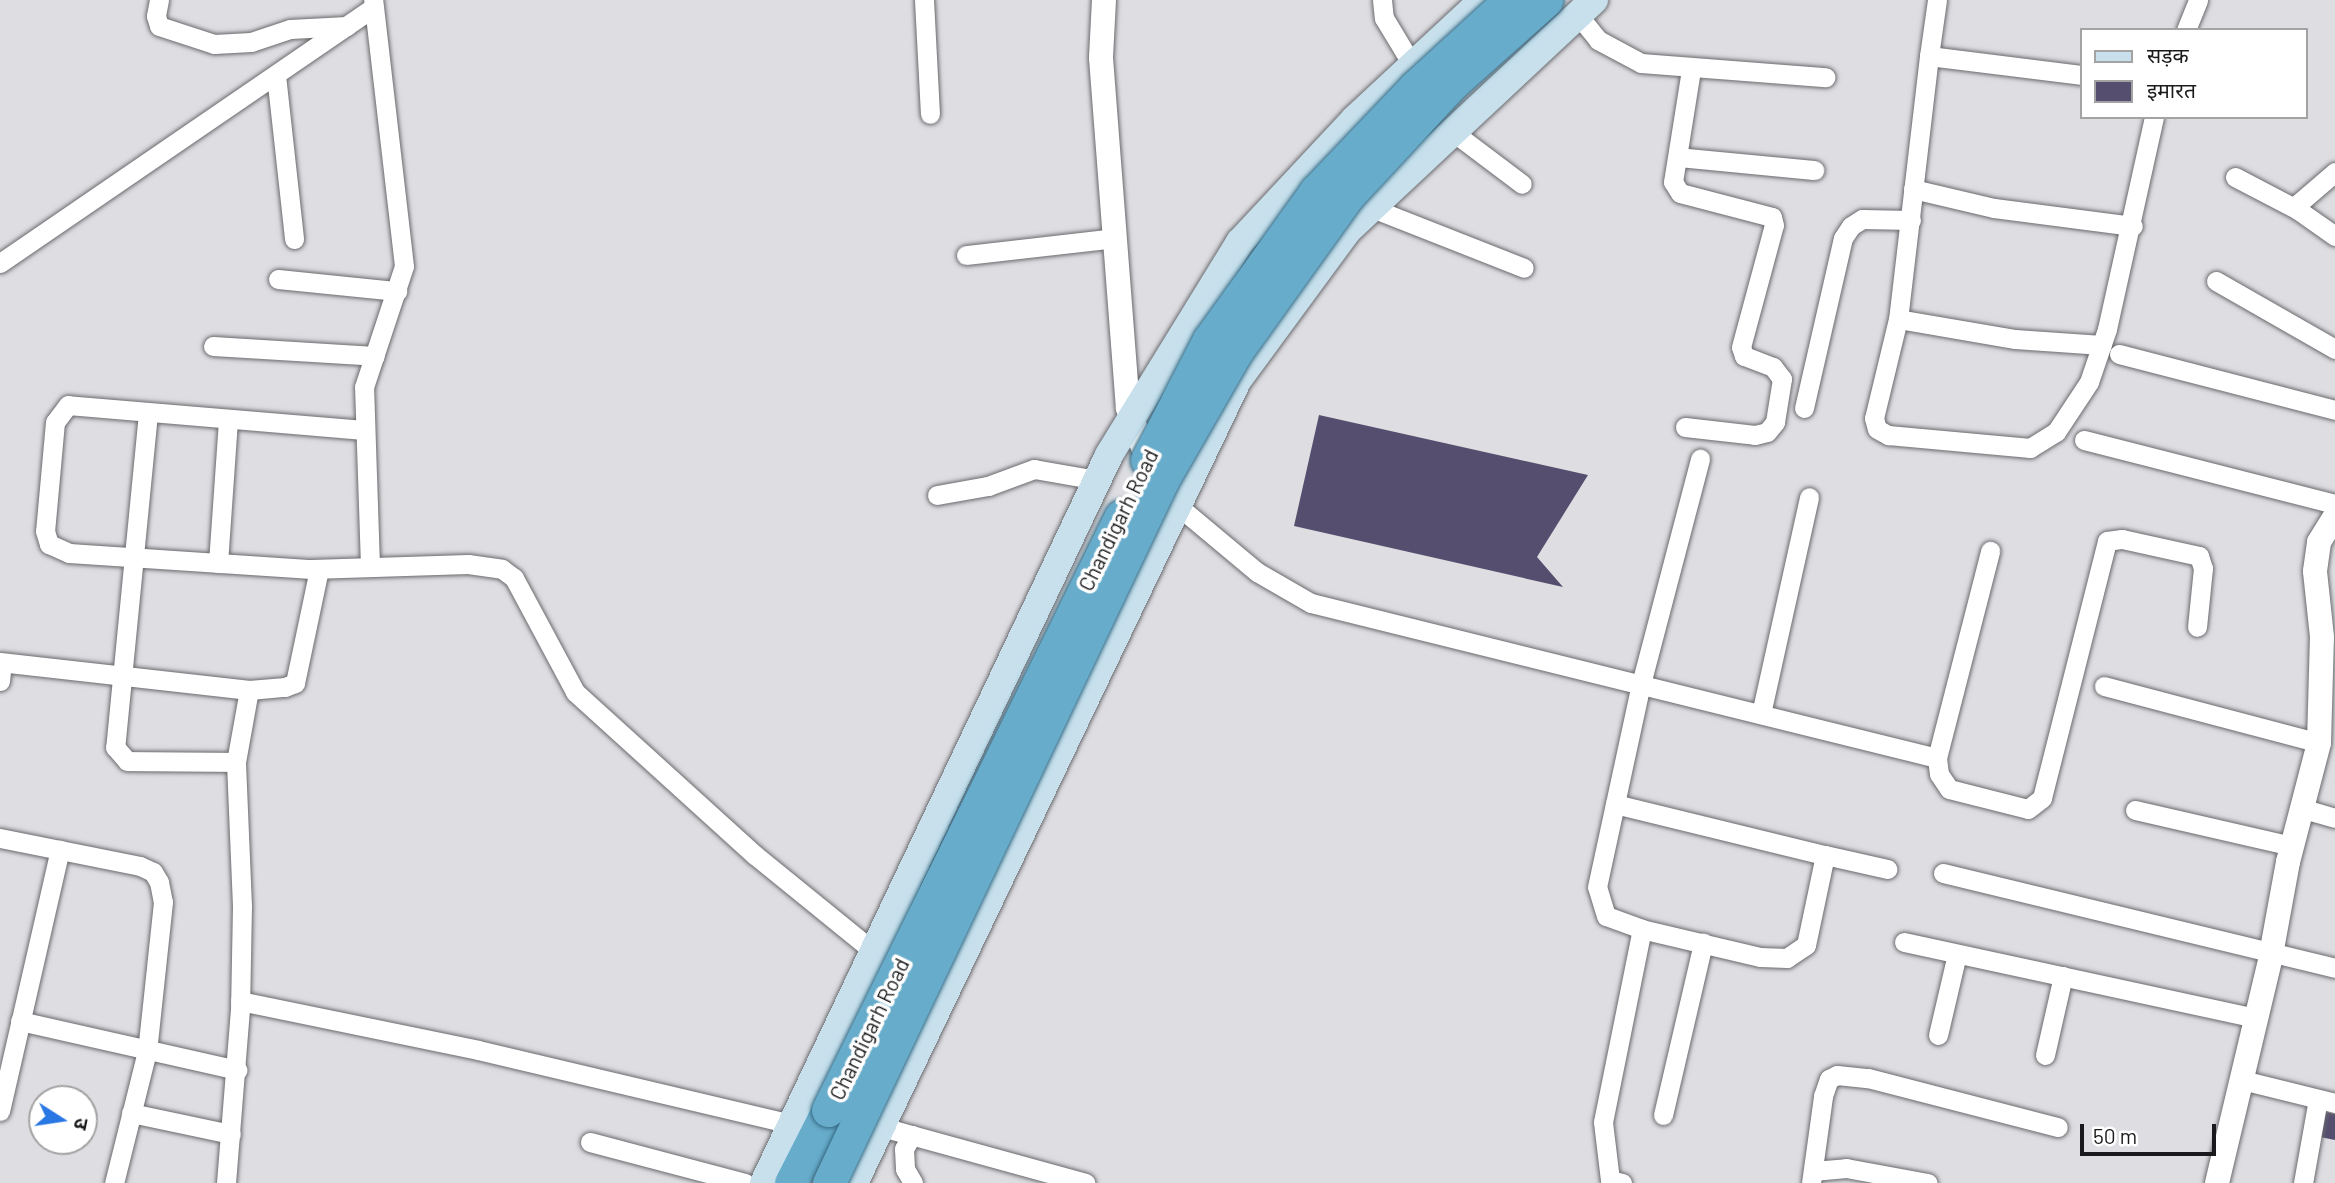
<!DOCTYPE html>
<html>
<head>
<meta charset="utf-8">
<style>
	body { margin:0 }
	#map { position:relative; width:2335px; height:1183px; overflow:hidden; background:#dedee2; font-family:Barlow,"Noto Sans Devanagari",sans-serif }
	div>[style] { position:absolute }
	.building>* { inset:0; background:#564e6f }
	.roads { filter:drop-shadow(0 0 2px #6a6a6e) drop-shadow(0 0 2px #6a6a6e) }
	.minor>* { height:19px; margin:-9.5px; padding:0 9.5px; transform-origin:9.5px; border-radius:9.5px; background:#fff }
	.tertiary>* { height:24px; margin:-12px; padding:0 12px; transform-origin:12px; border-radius:12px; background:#fff }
	.secondary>* { height:28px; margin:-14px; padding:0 14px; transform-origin:14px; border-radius:14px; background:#c7e0ec }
	.trunk>* { height:33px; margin:-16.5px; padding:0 16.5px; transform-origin:16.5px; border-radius:16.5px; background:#68accb }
	.bridges { filter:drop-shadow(0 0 2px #356b85) drop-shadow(0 0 2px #356b85) }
	.trunk-bridge>* { height:33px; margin:-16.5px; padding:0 16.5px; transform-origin:16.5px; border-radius:16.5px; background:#68accb }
	span { translate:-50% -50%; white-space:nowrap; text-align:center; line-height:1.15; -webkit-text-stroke:7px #fff; paint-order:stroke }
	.street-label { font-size:21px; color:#1a1a1c }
	.legend { position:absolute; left:2080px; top:28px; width:228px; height:91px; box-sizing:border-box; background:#fff; border:2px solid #a3a3a4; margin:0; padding:9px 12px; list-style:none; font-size:21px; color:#1a1a1c }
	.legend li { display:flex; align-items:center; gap:14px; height:35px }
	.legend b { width:35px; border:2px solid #a3a3a4 }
	.north { position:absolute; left:28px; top:1085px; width:70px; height:70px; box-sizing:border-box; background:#fff; border:2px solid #a3a3a4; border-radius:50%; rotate:102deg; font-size:19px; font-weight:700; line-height:28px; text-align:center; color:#1a1a1c }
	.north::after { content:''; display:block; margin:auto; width:24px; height:32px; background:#2877e3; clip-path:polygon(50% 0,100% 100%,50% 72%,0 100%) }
	.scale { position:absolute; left:2080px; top:1124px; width:136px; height:32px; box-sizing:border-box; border:4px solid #1a1a1c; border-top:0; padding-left:9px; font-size:21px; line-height:24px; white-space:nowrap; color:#1a1a1c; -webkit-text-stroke:5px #fff; paint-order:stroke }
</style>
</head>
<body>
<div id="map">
	<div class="building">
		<i style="clip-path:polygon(1319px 415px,1588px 475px,1537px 557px,1563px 587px,1294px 526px)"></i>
		<i style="clip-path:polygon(2320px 1111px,2335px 1114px,2335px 1140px,2315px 1136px)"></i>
	</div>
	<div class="roads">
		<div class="minor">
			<i style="left:159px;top:0;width:16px;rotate:101deg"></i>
			<i style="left:156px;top:16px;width:10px;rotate:73deg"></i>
			<i style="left:159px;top:26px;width:58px;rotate:18.1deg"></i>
			<i style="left:214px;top:44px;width:37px;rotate:-3deg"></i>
			<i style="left:251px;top:42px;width:41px;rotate:-18.4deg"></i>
			<i style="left:290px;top:29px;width:57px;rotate:-3deg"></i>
			<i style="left:924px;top:0;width:114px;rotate:87deg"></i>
			<i style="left:1382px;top:0;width:18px;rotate:84deg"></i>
			<i style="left:1384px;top:18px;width:56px;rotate:58.9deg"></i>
			<i style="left:1937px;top:0;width:57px;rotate:98.1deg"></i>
			<i style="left:1929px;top:56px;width:153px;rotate:7.1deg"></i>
			<i style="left:1578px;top:15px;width:32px;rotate:51deg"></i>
			<i style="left:1598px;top:40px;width:49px;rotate:28.1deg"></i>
			<i style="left:1641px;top:63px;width:185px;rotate:4.4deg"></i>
			<i style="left:2186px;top:30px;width:32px;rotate:-68deg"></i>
			<i style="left:1929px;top:56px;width:265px;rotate:96.7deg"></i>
			<i style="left:1898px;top:319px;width:102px;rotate:103.6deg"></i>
			<i style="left:1874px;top:418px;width:11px;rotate:75deg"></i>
			<i style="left:1877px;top:429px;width:13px;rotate:29deg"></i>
			<i style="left:1888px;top:435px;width:143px;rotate:5.2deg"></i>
			<i style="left:2030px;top:448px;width:31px;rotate:-32deg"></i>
			<i style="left:2056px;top:432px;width:60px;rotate:-56.6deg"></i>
			<i style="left:2089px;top:382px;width:56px;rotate:-71.2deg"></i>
			<i style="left:2107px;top:329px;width:217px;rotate:-77.5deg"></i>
			<i style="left:276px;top:75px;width:165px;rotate:83.7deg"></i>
			<i style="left:1453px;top:132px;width:86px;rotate:37deg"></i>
			<i style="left:1678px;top:157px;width:137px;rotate:5.5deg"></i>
			<i style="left:2335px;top:172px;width:48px;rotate:139.3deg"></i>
			<i style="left:2299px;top:203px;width:7px;rotate:98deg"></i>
			<i style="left:2298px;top:210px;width:45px;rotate:35.1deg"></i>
			<i style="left:2235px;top:177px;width:71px;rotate:27.6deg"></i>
			<i style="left:1913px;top:189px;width:83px;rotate:13.2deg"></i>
			<i style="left:1994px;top:208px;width:140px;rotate:7.4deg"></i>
			<i style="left:1372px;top:208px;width:163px;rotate:21.5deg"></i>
			<i style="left:966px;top:255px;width:150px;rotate:-6.5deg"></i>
			<i style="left:0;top:263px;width:453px;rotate:-34.4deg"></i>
			<i style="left:278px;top:279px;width:120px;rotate:5.8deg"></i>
			<i style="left:2216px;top:281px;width:137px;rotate:29.7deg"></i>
			<i style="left:1898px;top:319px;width:119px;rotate:9.7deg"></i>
			<i style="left:2015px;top:339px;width:87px;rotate:3.9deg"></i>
			<i style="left:213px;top:346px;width:162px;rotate:3.5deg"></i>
			<i style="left:2119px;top:354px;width:223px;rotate:14.5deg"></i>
			<i style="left:1804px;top:408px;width:174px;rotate:-77.1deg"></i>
			<i style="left:1843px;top:238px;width:14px;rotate:-56deg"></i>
			<i style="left:1851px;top:226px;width:13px;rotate:-32deg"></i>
			<i style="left:1862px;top:219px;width:49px;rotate:1.2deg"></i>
			<i style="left:148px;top:413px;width:336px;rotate:95.6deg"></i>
			<i style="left:115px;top:747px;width:18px;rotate:49deg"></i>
			<i style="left:127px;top:761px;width:109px;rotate:0.5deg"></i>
			<i style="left:1685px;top:427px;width:70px;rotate:6.5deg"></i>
			<i style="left:1755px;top:435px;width:12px;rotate:-14deg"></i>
			<i style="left:1767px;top:432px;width:13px;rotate:-51deg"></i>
			<i style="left:1775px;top:422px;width:44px;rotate:-80.8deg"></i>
			<i style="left:1782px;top:379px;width:15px;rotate:-127deg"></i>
			<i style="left:1773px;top:367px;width:31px;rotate:-159deg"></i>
			<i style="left:1744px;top:356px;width:9px;rotate:-108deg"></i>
			<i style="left:1741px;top:347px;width:126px;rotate:-74.9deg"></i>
			<i style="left:1774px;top:225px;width:8px;rotate:-104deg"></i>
			<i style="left:1772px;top:217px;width:95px;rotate:-165.4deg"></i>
			<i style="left:1680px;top:193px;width:13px;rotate:-122deg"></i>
			<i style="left:1673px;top:182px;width:113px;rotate:-80.9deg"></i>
			<i style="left:364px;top:430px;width:297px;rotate:-175.2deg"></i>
			<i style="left:68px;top:405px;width:21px;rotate:127deg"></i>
			<i style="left:55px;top:422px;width:109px;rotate:95.2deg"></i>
			<i style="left:45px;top:531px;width:14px;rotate:73deg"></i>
			<i style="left:49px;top:544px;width:22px;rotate:24deg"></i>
			<i style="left:69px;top:553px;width:243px;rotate:3.8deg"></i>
			<i style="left:311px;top:569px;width:157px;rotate:-1.8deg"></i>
			<i style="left:468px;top:564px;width:34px;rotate:8deg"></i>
			<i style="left:502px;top:569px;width:15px;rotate:37deg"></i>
			<i style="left:514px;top:578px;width:129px;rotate:61.8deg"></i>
			<i style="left:575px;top:692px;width:243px;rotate:42.2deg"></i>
			<i style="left:755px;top:855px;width:152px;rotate:39.1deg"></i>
			<i style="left:2084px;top:440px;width:259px;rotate:14.3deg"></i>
			<i style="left:937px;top:495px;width:52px;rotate:-10deg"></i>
			<i style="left:988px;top:486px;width:49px;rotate:-20.3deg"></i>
			<i style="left:1034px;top:469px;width:64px;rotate:9.9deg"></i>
			<i style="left:1178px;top:506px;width:103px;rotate:39.9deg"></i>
			<i style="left:1257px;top:572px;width:62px;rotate:29.9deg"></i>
			<i style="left:1311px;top:603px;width:645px;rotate:13.91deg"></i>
			<i style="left:1937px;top:758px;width:16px;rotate:83deg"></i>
			<i style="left:1939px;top:774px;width:18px;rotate:56deg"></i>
			<i style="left:1949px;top:789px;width:81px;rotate:14.2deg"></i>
			<i style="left:2028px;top:809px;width:18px;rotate:-38deg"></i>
			<i style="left:2042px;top:798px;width:265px;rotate:-75.8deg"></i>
			<i style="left:2107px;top:541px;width:15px;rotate:-8deg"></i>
			<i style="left:2122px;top:539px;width:79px;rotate:12.4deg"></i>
			<i style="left:2199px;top:556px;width:13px;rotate:72deg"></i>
			<i style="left:2203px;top:568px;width:59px;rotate:95.8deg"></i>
			<i style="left:218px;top:563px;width:144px;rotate:-86deg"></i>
			<i style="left:370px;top:566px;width:179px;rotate:-91.9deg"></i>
			<i style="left:364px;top:387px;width:127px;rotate:-71.7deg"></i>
			<i style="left:404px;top:266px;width:268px;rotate:-96.6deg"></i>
			<i style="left:0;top:662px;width:251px;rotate:6.4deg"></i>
			<i style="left:249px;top:690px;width:36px;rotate:-5deg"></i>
			<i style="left:285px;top:687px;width:11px;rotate:-22deg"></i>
			<i style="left:295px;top:683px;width:116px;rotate:-78.1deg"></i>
			<i style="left:0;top:681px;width:18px;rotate:-84deg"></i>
			<i style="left:2104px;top:686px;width:222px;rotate:14.8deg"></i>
			<i style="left:1761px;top:714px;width:222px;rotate:-77.5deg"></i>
			<i style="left:1937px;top:758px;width:214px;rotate:-75.6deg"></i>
			<i style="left:1615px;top:804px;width:216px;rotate:13.7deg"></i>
			<i style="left:1825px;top:855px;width:92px;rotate:101.9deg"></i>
			<i style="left:1806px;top:945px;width:23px;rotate:146deg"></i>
			<i style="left:1787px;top:958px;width:27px;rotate:-178deg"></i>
			<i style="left:1760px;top:957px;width:121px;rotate:-166.7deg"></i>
			<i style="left:2304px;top:809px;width:32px;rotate:16deg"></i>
			<i style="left:2135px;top:810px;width:161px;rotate:12.9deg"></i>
			<i style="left:0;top:838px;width:143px;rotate:11.3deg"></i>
			<i style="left:140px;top:866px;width:14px;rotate:25deg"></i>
			<i style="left:153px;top:872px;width:12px;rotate:59deg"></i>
			<i style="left:159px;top:882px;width:20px;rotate:79deg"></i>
			<i style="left:163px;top:902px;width:150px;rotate:96.1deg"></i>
			<i style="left:147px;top:1051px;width:136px;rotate:104deg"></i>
			<i style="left:1825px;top:855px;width:64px;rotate:12.7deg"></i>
			<i style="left:1943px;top:873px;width:403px;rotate:13.6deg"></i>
			<i style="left:1904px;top:942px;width:361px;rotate:12.2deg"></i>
			<i style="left:240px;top:1001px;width:243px;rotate:11.6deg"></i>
			<i style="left:478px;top:1050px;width:323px;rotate:13.3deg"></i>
			<i style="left:20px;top:1021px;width:223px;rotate:12.7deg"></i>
			<i style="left:1938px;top:1035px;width:83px;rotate:-76.8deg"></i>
			<i style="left:2045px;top:1055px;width:81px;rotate:-77.2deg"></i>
			<i style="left:2242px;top:1080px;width:96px;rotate:13.9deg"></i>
			<i style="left:0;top:1111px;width:268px;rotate:-77.1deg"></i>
			<i style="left:131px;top:1113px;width:102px;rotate:11.9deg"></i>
			<i style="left:1663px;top:1115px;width:177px;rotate:-76.9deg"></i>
			<i style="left:882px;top:1127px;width:211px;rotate:15.4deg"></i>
			<i style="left:912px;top:1135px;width:16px;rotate:120deg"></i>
			<i style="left:904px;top:1149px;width:20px;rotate:87deg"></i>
			<i style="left:905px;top:1169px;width:16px;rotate:60deg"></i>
			<i style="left:590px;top:1142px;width:160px;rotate:14.8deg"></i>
			<i style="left:1813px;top:1171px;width:33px;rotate:-5deg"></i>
			<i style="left:1846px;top:1168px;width:83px;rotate:10.4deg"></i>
			<i style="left:226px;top:1183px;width:174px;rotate:-85.4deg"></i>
			<i style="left:240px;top:1010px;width:104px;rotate:-88.9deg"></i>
			<i style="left:242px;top:906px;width:144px;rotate:-92.4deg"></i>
			<i style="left:236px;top:762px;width:73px;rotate:-79.8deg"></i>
			<i style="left:1622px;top:1183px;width:12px;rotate:-166deg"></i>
			<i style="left:1610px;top:1180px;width:58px;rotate:-96.9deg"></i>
			<i style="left:1603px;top:1122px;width:197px;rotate:-78.6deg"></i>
			<i style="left:1642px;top:929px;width:38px;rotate:-160deg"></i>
			<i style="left:1606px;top:916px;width:30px;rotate:-107deg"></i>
			<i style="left:1597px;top:887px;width:208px;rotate:-77.8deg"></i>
			<i style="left:1641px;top:684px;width:233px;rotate:-75.3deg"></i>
			<i style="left:1811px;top:1183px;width:88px;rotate:-82.1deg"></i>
			<i style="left:1823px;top:1096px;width:18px;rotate:-71deg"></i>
			<i style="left:1829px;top:1079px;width:9px;rotate:-27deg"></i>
			<i style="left:1837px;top:1075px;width:31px;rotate:6deg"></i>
			<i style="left:1868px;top:1078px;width:196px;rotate:14.5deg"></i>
			<i style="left:2303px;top:1183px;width:85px;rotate:-79.9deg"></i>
		</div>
		<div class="tertiary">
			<i style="left:1104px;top:0;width:58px;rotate:93deg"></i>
			<i style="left:1101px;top:58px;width:351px;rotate:85.6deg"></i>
			<i style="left:1128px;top:408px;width:65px;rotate:69.3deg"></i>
			<i style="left:2217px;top:1183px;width:229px;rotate:-76.6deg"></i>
			<i style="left:2270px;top:960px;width:100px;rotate:-79.6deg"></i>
			<i style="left:2288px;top:862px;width:123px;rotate:-75.4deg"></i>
			<i style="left:2319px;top:743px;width:106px;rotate:-88.4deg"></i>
			<i style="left:2322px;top:637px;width:66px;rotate:-96.1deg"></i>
			<i style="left:2315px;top:571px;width:29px;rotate:-82deg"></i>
			<i style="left:2319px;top:542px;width:31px;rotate:-58deg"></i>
		</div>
		<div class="secondary">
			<i style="left:764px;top:1183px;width:806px;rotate:-64.64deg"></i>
			<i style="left:1109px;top:455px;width:250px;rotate:-58.4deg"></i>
			<i style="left:1240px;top:242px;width:168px;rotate:-46.9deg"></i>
			<i style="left:1355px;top:119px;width:175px;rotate:-42.9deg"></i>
			<i style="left:854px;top:1183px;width:889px;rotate:-64.47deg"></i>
			<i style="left:1237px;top:381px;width:187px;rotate:-53.7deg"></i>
			<i style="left:1348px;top:230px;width:337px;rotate:-43.1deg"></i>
		</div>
		<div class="trunk">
			<i style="left:791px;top:1183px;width:82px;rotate:-63.1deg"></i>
		</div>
	</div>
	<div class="bridges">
		<div class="trunk-bridge">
			<i style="left:1147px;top:460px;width:135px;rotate:-62.7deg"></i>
			<i style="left:1209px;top:340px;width:183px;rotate:-54.3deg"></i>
			<i style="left:1316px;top:191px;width:144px;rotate:-46.4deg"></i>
			<i style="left:1415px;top:87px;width:129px;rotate:-42.5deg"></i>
			<i style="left:828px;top:1110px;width:662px;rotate:-63.74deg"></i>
			<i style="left:829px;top:1183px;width:779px;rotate:-64.62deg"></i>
			<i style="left:1163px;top:479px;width:146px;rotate:-60.1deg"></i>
			<i style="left:1236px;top:352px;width:191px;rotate:-54.4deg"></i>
			<i style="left:1347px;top:197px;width:156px;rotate:-47.1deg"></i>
			<i style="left:1453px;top:83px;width:125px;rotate:-41.7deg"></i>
		</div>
	</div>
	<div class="street-label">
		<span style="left:1118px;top:520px;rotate:-64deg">Chandigarh Road</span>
		<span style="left:869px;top:1029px;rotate:-64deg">Chandigarh Road</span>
	</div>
	<ul class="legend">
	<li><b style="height:9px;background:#c7e0ec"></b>सड़क</li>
	<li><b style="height:19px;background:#564e6f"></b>इमारत</li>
	</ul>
	<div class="north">उ</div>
	<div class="scale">50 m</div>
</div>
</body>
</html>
